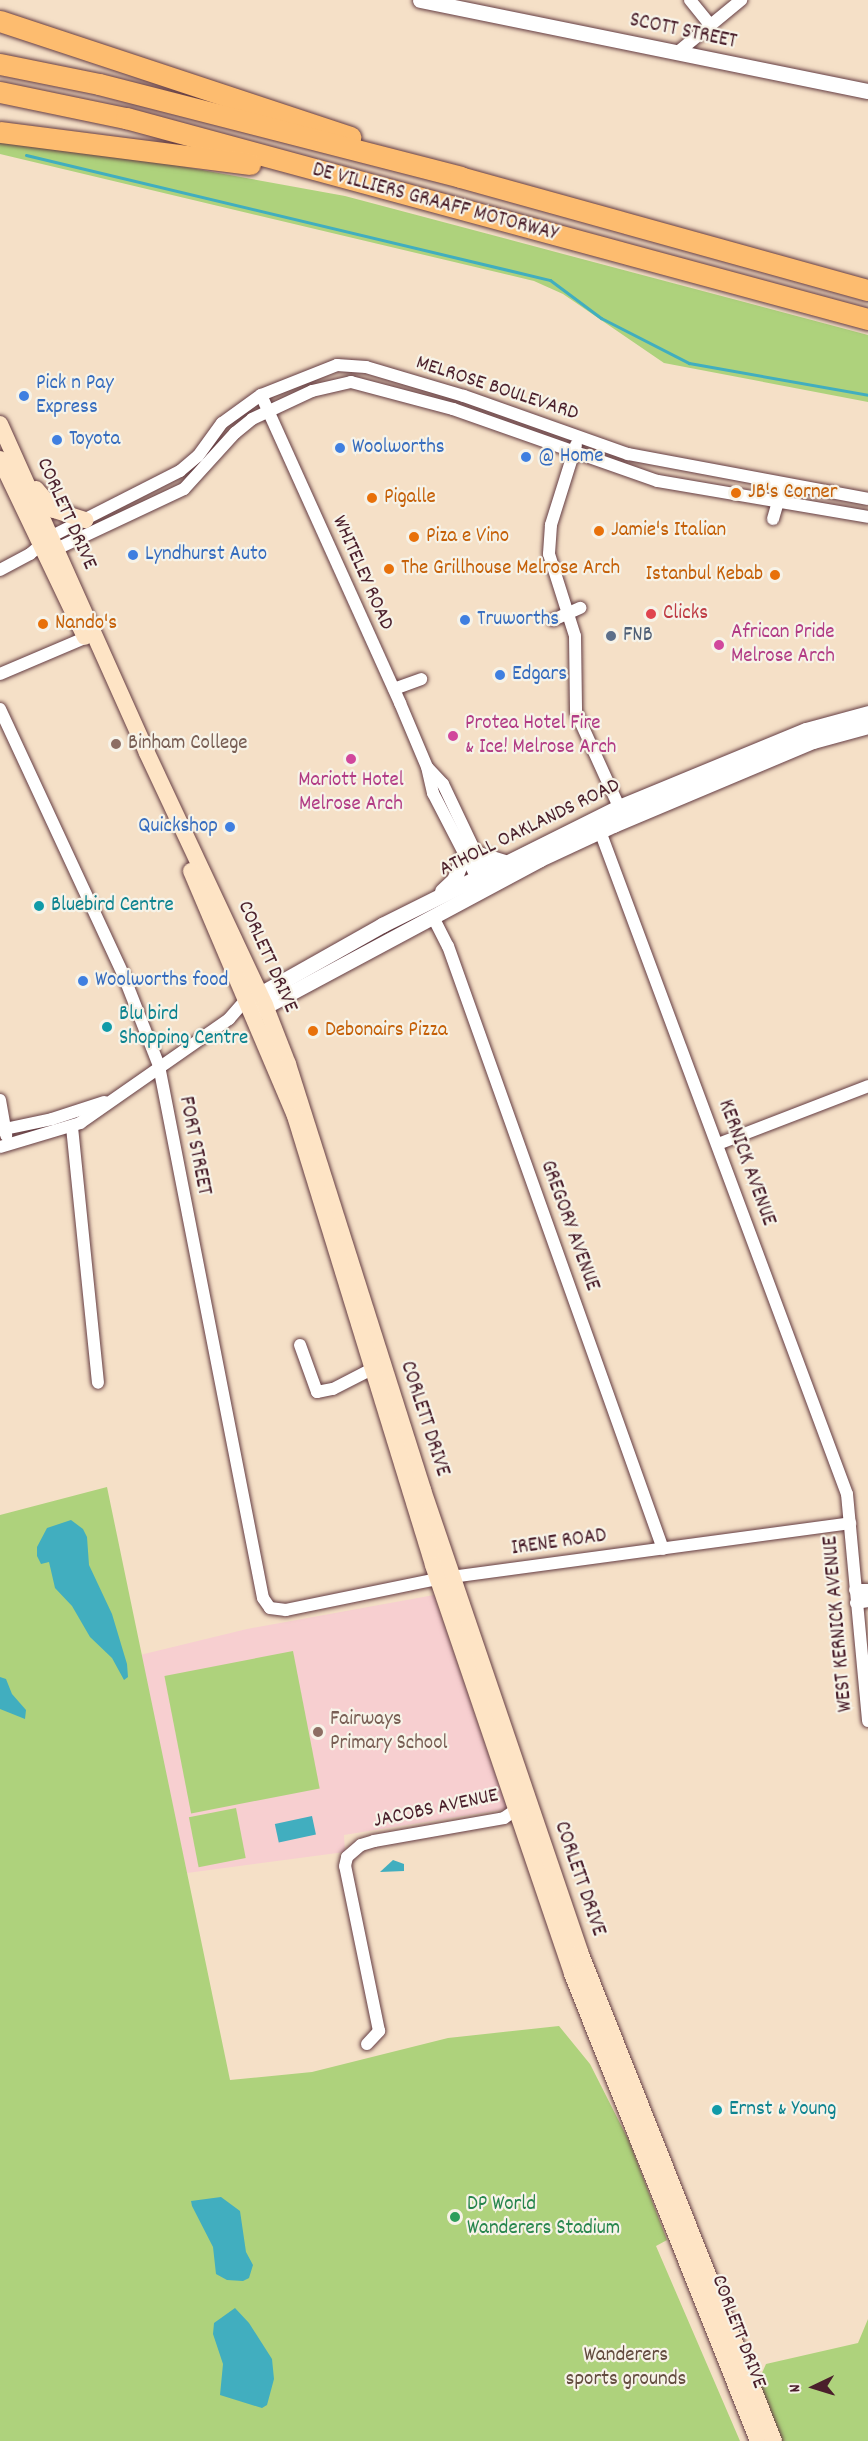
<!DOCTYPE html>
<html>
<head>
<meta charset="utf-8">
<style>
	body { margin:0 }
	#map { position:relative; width:868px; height:2441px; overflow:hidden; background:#f5e0c7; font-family:Dekko,sans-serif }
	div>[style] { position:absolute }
	.built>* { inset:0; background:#f7cfd0 }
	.green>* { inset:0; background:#aed27c; transform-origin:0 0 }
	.water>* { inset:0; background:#41aebf; transform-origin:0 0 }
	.stream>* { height:3px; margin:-1.5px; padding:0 1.5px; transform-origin:1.5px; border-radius:1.5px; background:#41aebf }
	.roads { filter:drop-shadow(0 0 2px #643c42) drop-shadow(0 0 2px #643c42) }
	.minor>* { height:12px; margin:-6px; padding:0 6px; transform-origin:6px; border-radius:6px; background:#fff }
	.tertiary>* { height:15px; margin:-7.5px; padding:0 7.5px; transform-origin:7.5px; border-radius:7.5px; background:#fff }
	.secondary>* { height:16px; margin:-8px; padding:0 8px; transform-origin:8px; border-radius:8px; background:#fee4c5 }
	.motorway>* { height:21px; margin:-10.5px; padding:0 10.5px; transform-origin:10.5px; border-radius:10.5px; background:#fdbc6f }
	.dots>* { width:16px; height:16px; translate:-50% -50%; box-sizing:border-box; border:3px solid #f7f3e8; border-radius:50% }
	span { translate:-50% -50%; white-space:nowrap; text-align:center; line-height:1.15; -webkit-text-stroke:4.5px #f7f3e8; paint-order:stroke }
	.street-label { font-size:21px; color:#4a1f2b }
	.shop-label { font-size:21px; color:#366cbe }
	.left { translate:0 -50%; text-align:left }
	.right { translate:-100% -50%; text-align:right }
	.food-label { font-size:21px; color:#c56008 }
	.health-label { font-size:21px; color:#be3a42 }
	.hotel-label { font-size:21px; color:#b23c85 }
	.service-label { font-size:21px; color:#4e5e75 }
	.education-label { font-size:21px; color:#785e54 }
	.culture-label { font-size:21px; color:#0d838f }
	.leisure-label { font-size:21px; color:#27864d }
	.park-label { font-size:21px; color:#634c3f }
	.north { position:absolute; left:784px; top:2357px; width:60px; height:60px; -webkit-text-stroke:4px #f7f3e8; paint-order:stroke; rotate:266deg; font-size:16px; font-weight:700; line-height:24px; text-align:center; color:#4a1f2b }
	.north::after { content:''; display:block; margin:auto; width:21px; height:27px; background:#4a1f2b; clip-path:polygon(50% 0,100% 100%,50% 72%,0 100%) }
</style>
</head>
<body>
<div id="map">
	<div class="built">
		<i style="clip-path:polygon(434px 1595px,507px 1809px,344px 1835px,345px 1852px,187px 1873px,140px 1655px,247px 1629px)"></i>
	</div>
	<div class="green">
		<i style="clip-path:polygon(0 139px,152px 161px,345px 196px,868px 335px,868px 402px,664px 363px,563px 294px,534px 281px,0 154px)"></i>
		<i style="clip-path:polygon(107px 1487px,230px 2080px,312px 2072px,448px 2038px,559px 2026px,590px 2064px,629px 2141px,667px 2240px,656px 2246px,740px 2441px,0 2441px,0 1515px)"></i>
		<i style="left:293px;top:1651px;width:140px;height:131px;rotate:79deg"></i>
		<i style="left:236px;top:1808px;width:51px;height:48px;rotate:79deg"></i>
		<i style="clip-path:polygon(868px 2319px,868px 2441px,781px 2441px,757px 2384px,766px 2364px,858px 2343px)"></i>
	</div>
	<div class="water">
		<i style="clip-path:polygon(71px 1520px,83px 1529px,87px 1537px,89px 1565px,112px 1614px,127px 1664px,128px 1677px,124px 1680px,112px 1658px,90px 1637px,72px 1606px,55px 1588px,49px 1562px,41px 1564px,37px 1556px,37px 1547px,47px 1528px)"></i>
		<i style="clip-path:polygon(0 1677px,6px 1679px,12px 1694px,26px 1710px,25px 1719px,0 1709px)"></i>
		<i style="left:312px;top:1816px;width:19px;height:38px;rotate:78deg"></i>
		<i style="clip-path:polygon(393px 1860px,404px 1864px,404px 1871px,380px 1872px)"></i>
		<i style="clip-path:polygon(221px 2197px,240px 2211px,246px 2252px,253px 2265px,249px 2278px,243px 2281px,227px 2280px,216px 2274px,213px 2247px,192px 2206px,191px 2201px)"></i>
		<i style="clip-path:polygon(235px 2308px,249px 2323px,272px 2359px,274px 2379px,267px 2405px,262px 2408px,220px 2395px,223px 2364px,213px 2334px,214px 2323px)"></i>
	</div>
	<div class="stream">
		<i style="left:26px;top:155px;width:539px;rotate:13.42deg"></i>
		<i style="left:550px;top:280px;width:64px;rotate:36.7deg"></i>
		<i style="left:601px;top:318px;width:99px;rotate:27.1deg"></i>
		<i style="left:689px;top:363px;width:182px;rotate:10.1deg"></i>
	</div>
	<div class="roads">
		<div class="minor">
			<i style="left:690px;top:0;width:32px;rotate:51deg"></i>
			<i style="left:678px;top:52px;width:82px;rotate:-39.5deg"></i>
			<i style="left:261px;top:395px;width:338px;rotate:65.7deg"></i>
			<i style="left:400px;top:703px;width:69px;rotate:67.1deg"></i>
			<i style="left:427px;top:767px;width:27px;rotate:77deg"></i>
			<i style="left:433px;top:793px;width:105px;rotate:62.7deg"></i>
			<i style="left:576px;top:445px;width:84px;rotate:107.4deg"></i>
			<i style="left:551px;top:525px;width:29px;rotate:94deg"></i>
			<i style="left:549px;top:554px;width:86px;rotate:72.4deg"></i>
			<i style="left:575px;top:636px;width:76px;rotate:89.2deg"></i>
			<i style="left:576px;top:712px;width:104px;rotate:65.6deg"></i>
			<i style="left:773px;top:519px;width:35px;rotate:-74deg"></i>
			<i style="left:50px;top:552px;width:148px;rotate:-25.2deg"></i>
			<i style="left:184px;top:489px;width:76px;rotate:-47.7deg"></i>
			<i style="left:235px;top:433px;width:22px;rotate:-39deg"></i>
			<i style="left:252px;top:419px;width:66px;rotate:-25deg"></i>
			<i style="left:312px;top:391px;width:40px;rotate:-13deg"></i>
			<i style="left:351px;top:382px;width:106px;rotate:14.8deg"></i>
			<i style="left:453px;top:409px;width:217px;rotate:19.4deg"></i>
			<i style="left:658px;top:481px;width:213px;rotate:9.7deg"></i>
			<i style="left:0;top:570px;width:34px;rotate:-28deg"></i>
			<i style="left:30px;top:554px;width:26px;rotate:-40deg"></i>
			<i style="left:50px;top:537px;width:146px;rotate:-26.9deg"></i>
			<i style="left:180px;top:471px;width:23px;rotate:-40deg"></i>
			<i style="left:198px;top:456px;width:41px;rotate:-54deg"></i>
			<i style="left:222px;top:423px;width:48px;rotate:-35.7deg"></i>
			<i style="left:261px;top:395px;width:82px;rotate:-21.5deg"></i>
			<i style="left:337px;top:365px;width:29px;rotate:4deg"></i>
			<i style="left:366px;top:367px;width:102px;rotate:16.5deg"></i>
			<i style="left:464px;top:396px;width:174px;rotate:19.5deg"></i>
			<i style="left:628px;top:454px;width:244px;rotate:10.6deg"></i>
			<i style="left:553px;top:620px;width:30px;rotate:-24deg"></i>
			<i style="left:0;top:674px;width:92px;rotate:-23deg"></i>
			<i style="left:394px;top:689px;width:29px;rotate:-20deg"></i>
			<i style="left:0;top:709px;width:292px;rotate:65.1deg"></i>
			<i style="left:123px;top:974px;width:99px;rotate:68.6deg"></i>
			<i style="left:159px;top:1066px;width:542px;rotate:78.94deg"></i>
			<i style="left:263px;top:1598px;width:12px;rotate:55deg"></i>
			<i style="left:270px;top:1608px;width:16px;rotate:7deg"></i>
			<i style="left:286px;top:1610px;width:154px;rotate:-11.6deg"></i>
			<i style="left:437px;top:1579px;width:417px;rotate:-7.7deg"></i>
			<i style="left:428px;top:768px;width:22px;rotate:47deg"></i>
			<i style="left:443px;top:784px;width:107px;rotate:64.6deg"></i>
			<i style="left:597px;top:823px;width:716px;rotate:69.57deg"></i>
			<i style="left:847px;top:1494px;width:228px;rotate:84.7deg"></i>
			<i style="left:433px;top:917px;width:33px;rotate:63deg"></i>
			<i style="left:448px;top:946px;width:640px;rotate:70.38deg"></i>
			<i style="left:0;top:1100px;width:36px;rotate:80deg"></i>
			<i style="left:72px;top:1127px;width:257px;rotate:84.2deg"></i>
			<i style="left:0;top:1130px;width:53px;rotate:-11.9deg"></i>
			<i style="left:52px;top:1119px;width:55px;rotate:-18.1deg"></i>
			<i style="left:718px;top:1144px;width:161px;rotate:-21.1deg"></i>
			<i style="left:0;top:1147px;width:84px;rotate:-16.7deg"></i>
			<i style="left:80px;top:1123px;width:182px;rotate:-34.9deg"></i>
			<i style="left:229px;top:1019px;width:23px;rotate:-49deg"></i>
			<i style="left:300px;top:1345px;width:50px;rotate:70.1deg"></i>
			<i style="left:317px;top:1392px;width:16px;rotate:-11deg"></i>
			<i style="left:333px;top:1389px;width:44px;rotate:-27.1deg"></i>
			<i style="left:855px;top:1590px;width:13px"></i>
			<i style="left:856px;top:1603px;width:12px;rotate:-9deg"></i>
			<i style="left:367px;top:2044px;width:18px;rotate:-47deg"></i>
			<i style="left:379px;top:2031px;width:168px;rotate:-101.6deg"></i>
			<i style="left:345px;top:1866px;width:9px;rotate:-77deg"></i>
			<i style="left:347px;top:1857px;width:18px;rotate:-41deg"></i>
			<i style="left:361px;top:1845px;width:14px;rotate:-17deg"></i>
			<i style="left:374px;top:1841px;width:132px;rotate:-10deg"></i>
			<i style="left:504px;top:1818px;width:19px;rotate:-35deg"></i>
		</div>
		<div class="tertiary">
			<i style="left:420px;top:0;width:457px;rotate:11.5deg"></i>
			<i style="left:475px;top:853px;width:34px;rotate:17deg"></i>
			<i style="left:442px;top:891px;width:16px;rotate:-43deg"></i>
			<i style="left:454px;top:880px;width:28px;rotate:-69deg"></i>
			<i style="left:249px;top:1000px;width:153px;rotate:-29.4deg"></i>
			<i style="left:382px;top:925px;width:265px;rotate:-26.5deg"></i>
			<i style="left:619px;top:807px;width:202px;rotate:-22.4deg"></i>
			<i style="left:806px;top:730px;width:64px;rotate:-15.3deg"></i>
			<i style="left:255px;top:1012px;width:323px;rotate:-28.2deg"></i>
			<i style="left:540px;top:859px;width:81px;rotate:-25deg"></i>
			<i style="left:613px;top:825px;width:217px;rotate:-22.8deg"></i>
			<i style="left:813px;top:741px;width:57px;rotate:-15.3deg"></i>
		</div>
		<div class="secondary">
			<i style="left:0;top:424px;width:360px;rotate:65.9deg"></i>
			<i style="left:147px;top:753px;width:278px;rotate:64.9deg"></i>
			<i style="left:265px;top:1005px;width:63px;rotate:68.7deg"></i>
			<i style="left:288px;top:1064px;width:447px;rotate:72.4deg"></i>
			<i style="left:423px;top:1490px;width:488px;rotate:71.2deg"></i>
			<i style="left:580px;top:1952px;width:526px;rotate:68.36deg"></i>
			<i style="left:0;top:459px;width:197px;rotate:64.5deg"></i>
			<i style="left:36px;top:489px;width:28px;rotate:49deg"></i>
			<i style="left:54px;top:510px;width:33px;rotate:18deg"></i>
			<i style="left:191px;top:871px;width:266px;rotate:67deg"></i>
			<i style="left:295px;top:1116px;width:470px;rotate:72.9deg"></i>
			<i style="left:433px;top:1565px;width:432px;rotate:71.2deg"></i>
			<i style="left:572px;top:1974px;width:503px;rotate:68.28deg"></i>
		</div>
		<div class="motorway">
			<i style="left:0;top:21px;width:369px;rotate:18.3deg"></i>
			<i style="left:0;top:64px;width:101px;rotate:11.4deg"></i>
			<i style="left:99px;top:84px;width:373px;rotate:14.4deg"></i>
			<i style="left:460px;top:177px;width:423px;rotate:15.5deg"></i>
			<i style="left:0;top:92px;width:129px;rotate:11.7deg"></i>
			<i style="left:126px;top:118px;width:769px;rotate:15.16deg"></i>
			<i style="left:0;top:132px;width:252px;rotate:7.3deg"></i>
		</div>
	</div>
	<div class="dots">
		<i style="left:24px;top:396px;background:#3f7fe0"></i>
		<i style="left:57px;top:440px;background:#3f7fe0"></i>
		<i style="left:340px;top:448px;background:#3f7fe0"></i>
		<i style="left:526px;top:457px;background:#3f7fe0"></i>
		<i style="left:736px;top:493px;background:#e8710a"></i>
		<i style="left:372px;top:498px;background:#e8710a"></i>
		<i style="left:599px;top:531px;background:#e8710a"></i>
		<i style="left:414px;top:537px;background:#e8710a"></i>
		<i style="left:133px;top:555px;background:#3f7fe0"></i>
		<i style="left:389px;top:569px;background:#e8710a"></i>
		<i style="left:775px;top:575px;background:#e8710a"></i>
		<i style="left:651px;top:614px;background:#e0444e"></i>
		<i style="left:465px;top:620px;background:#3f7fe0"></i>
		<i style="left:43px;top:624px;background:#e8710a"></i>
		<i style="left:611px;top:636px;background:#5c6f8a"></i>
		<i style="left:719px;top:645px;background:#d1479c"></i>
		<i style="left:500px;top:675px;background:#3f7fe0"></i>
		<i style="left:453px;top:736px;background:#d1479c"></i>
		<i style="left:116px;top:744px;background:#8d6e63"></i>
		<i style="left:351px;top:759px;background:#d1479c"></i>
		<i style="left:230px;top:827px;background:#3f7fe0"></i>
		<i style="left:39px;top:906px;background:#0f9aa8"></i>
		<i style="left:83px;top:981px;background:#3f7fe0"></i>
		<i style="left:107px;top:1027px;background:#0f9aa8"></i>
		<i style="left:313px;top:1031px;background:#e8710a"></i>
		<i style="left:318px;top:1732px;background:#8d6e63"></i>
		<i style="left:717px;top:2110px;background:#0f9aa8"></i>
		<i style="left:455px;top:2217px;background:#2e9e5b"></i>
	</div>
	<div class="street-label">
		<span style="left:683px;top:32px;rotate:12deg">SCOTT STREET</span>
		<span style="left:435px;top:203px;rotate:15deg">DE VILLIERS GRAAFF MOTORWAY</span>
		<span style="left:497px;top:389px;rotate:18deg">MELROSE BOULEVARD</span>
		<span style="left:66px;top:514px;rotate:66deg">CORLETT DRIVE</span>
		<span style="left:362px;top:573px;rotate:66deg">WHITELEY ROAD</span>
		<span style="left:530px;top:828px;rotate:-26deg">ATHOLL OAKLANDS ROAD</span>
		<span style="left:267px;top:957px;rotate:66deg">CORLETT DRIVE</span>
		<span style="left:194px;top:1146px;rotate:79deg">FORT STREET</span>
		<span style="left:746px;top:1163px;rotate:70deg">KERNICK AVENUE</span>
		<span style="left:569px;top:1226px;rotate:70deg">GREGORY AVENUE</span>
		<span style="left:424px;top:1419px;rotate:72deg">CORLETT DRIVE</span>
		<span style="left:559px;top:1543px;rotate:-8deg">IRENE ROAD</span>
		<span style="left:839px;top:1624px;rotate:-95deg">WEST KERNICK AVENUE</span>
		<span style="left:436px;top:1809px;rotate:-12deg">JACOBS AVENUE</span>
		<span style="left:579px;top:1879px;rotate:71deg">CORLETT DRIVE</span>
		<span style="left:738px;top:2332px;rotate:69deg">CORLETT DRIVE</span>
	</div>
	<div class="shop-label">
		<span class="left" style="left:36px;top:396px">Pick n Pay<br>Express</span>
		<span class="left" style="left:69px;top:440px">Toyota</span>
		<span class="left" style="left:352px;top:448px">Woolworths</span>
		<span class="left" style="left:538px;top:457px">@ Home</span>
		<span class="left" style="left:145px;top:555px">Lyndhurst Auto</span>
		<span class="left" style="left:477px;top:620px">Truworths</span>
		<span class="left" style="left:512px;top:675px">Edgars</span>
		<span class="right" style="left:218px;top:827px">Quickshop</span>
		<span class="left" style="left:95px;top:981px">Woolworths food</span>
	</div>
	<div class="food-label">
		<span class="left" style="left:748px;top:493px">JB's Corner</span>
		<span class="left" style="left:384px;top:498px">Pigalle</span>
		<span class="left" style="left:611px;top:531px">Jamie's Italian</span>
		<span class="left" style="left:426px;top:537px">Piza e Vino</span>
		<span class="left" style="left:401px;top:569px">The Grillhouse Melrose Arch</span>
		<span class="right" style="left:763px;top:575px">Istanbul Kebab</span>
		<span class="left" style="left:55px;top:624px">Nando's</span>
		<span class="left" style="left:325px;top:1031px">Debonairs Pizza</span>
	</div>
	<div class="health-label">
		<span class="left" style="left:663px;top:614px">Clicks</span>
	</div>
	<div class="hotel-label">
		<span class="left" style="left:731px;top:645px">African Pride<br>Melrose Arch</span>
		<span class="left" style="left:465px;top:736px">Protea Hotel Fire<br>&amp; Ice! Melrose Arch</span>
		<span style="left:351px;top:793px">Mariott Hotel<br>Melrose Arch</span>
	</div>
	<div class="service-label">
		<span class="left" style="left:623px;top:636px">FNB</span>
	</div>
	<div class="education-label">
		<span class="left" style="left:128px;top:744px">Binham College</span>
		<span class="left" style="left:330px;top:1732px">Fairways<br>Primary School</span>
	</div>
	<div class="culture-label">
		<span class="left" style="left:51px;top:906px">Bluebird Centre</span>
		<span class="left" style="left:119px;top:1027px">Blu bird<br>Shopping Centre</span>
		<span class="left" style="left:729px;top:2110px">Ernst &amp; Young</span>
	</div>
	<div class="leisure-label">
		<span class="left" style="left:467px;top:2217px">DP World<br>Wanderers Stadium</span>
	</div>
	<div class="park-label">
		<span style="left:626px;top:2368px">Wanderers<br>sports grounds</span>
	</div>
	<div class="north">N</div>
</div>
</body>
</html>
